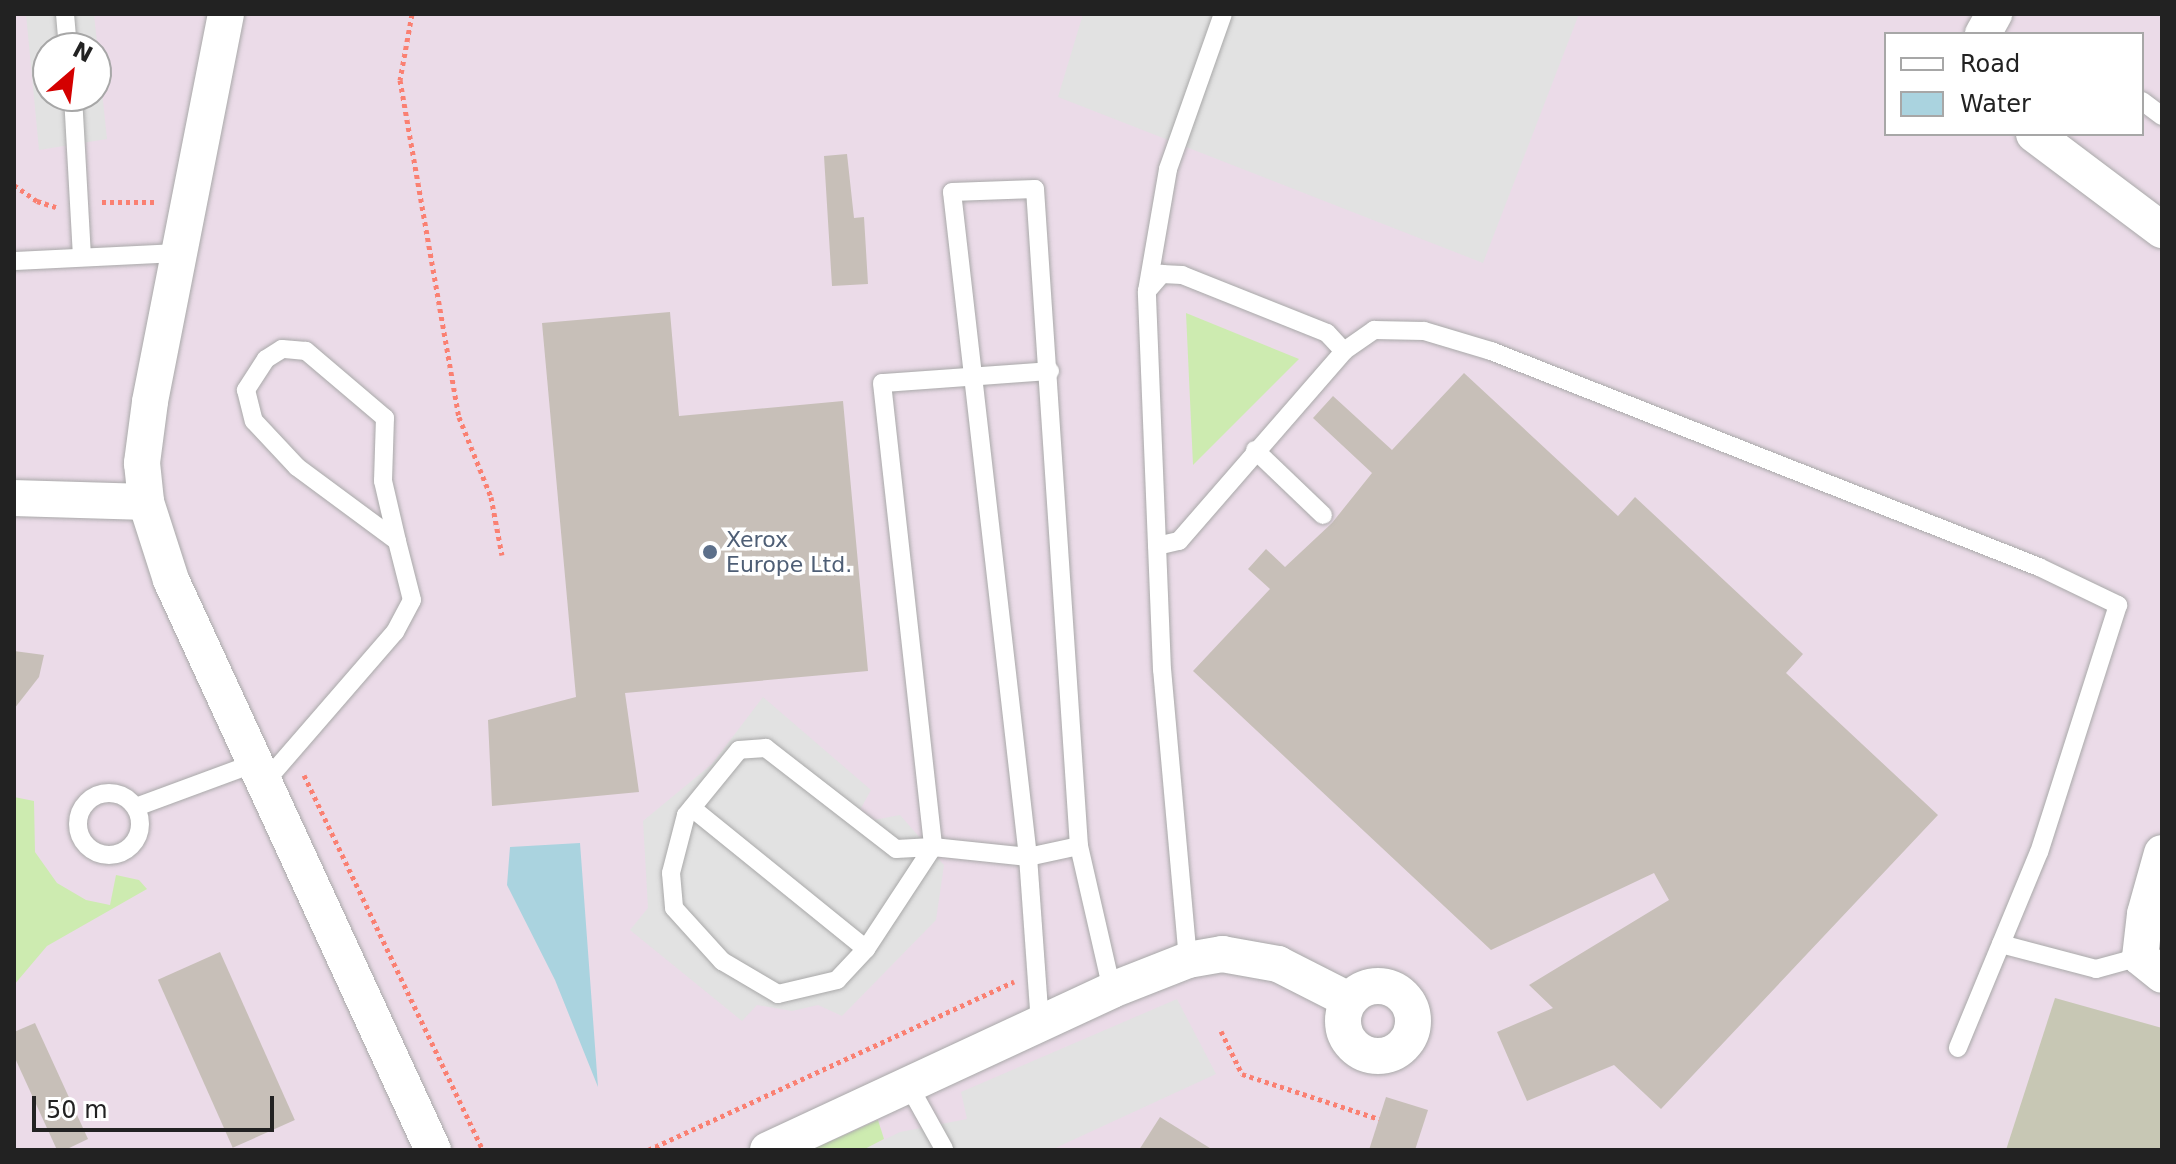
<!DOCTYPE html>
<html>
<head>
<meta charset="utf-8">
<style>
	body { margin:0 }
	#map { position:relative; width:2176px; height:1164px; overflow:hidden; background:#f2efe9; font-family:"DejaVu Sans",sans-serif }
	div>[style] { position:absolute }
	.industrial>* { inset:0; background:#ebdbe8 }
	.construction>* { inset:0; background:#c7c7b4 }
	.grass>* { inset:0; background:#cdebb0 }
	.parking>* { inset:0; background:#e2e2e2 }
	.water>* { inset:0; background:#aad3df }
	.building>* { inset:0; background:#c7bfb8; transform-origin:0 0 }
	.path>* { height:5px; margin-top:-2.5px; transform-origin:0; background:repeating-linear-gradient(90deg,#fa8072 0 4px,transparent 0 8px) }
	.roads { filter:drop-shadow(0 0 2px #a9a9a9) drop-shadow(0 0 2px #a9a9a9) }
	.service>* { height:18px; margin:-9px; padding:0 9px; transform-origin:9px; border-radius:9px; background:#fff }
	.service>.ring { margin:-9px; padding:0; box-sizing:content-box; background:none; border:18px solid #fff; border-radius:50% }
	.minor>* { height:36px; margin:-18px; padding:0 18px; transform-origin:18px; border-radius:18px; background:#fff }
	.minor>.ring { margin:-18px; padding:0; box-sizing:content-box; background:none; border:36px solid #fff; border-radius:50% }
	.dots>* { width:22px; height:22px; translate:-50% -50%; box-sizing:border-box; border:4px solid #fff; border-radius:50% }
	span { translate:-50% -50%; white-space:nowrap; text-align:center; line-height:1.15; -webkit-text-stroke:7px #fff; paint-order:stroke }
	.service-label { font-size:22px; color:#4e5e75 }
	.left { translate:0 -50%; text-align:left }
	.frame { position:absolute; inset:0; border:16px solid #222; pointer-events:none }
	.legend { position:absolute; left:1884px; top:32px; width:260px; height:104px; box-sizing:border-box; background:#fff; border:2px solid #a7a7a7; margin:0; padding:10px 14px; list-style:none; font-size:24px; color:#222 }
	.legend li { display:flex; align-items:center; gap:16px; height:40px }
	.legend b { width:40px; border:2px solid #a7a7a7 }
	.north { position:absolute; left:32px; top:32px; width:80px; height:80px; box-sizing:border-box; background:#fff; border:2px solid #a7a7a7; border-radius:50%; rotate:28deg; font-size:22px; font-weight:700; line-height:32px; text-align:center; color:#222 }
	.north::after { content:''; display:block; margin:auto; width:28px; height:36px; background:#d40000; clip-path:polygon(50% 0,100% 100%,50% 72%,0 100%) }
	.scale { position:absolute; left:32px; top:1096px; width:242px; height:36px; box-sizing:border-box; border:4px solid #222; border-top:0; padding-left:10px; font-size:24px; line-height:28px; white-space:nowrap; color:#222; -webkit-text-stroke:6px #fff; paint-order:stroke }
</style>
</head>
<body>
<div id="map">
	<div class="industrial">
		<i style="clip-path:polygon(evenodd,14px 14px,2162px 14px,2162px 1150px,14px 1150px,14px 14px,1886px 34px,2142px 34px,2142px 134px,1886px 134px,1886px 34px,14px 14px,48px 48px,96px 48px,96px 96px,48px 96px,48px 48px)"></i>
	</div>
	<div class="construction">
		<i style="clip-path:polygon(2055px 998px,2162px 1028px,2162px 1150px,2006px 1150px)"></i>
	</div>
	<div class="grass">
		<i style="clip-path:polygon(1186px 313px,1299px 359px,1193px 465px)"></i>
		<i style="clip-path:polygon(14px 797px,34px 801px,35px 852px,57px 883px,86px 900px,110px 905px,116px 875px,139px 880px,147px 889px,47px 946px,14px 985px)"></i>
		<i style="clip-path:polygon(878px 1120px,884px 1139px,863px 1150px,811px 1150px)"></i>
	</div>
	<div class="parking">
		<i style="clip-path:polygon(evenodd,26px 14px,94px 14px,107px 139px,39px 150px,26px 14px,48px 48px,96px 48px,96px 96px,48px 96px,48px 48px)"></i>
		<i style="clip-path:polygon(1083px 14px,1579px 14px,1483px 263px,1058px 97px)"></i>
		<i style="clip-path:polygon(763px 697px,871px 790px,860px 810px,874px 820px,900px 815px,944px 865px,936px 920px,842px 1016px,818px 1005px,792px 1011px,757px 1005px,742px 1021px,630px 930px,648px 908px,643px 821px,712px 764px)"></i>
		<i style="clip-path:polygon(1177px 999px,1216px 1074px,1051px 1150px,863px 1150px,900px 1132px,967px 1119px,961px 1092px)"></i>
	</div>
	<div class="water">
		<i style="clip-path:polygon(580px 843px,598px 1087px,555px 980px,507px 885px,510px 847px)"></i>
	</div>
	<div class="building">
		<i style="clip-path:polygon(847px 154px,854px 218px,864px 217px,868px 284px,832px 286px,824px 156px)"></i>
		<i style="clip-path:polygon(670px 312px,679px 416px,843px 401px,868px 671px,625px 693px,639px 792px,492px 806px,488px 720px,576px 697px,542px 323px)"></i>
		<i style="clip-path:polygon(1464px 373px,1618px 516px,1635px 497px,1803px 654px,1786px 673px,1938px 815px,1661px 1109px,1614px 1065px,1527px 1101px,1497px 1032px,1553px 1008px,1529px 985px,1669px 900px,1654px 873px,1491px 950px,1193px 671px,1270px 589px,1248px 569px,1266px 549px,1285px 567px,1332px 523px,1372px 473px,1313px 418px,1333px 396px,1392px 450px)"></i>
		<i style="clip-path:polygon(14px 651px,44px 655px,39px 677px,14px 709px)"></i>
		<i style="left:220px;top:952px;width:184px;height:68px;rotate:66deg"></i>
		<i style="clip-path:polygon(35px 1023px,88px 1139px,65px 1150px,57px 1150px,14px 1056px,14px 1032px)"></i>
		<i style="clip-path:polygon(1386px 1097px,1428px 1110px,1415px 1150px,1369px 1150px)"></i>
		<i style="clip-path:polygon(1160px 1117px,1213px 1150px,1139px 1150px)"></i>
	</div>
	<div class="path">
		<i style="left:412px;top:14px;width:67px;rotate:100.3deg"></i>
		<i style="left:400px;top:80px;width:342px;rotate:80.1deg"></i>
		<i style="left:459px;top:417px;width:86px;rotate:68.2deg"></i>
		<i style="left:491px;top:497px;width:59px;rotate:79.3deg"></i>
		<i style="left:14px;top:185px;width:28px;rotate:35deg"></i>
		<i style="left:37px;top:201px;width:20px;rotate:18deg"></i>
		<i style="left:102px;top:202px;width:54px"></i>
		<i style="left:304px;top:775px;width:416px;rotate:64.5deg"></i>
		<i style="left:1221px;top:1031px;width:48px;rotate:64deg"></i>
		<i style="left:1242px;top:1074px;width:144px;rotate:18.2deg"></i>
		<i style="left:648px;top:1150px;width:403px;rotate:-24.7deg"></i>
	</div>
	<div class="roads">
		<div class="service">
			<i style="left:65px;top:14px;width:34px;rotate:85deg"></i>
			<i style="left:73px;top:96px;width:159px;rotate:86.8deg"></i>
			<i style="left:2142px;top:101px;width:25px;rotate:37deg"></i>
			<i style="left:14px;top:261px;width:165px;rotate:-2.8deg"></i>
			<i style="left:1147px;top:291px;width:124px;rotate:-80.2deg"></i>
			<i style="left:1168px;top:169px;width:164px;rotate:-70.5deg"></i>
			<i style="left:1050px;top:371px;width:168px;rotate:175.9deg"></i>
			<i style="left:882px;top:383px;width:467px;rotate:83.7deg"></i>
			<i style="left:933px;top:847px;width:37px;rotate:177deg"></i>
			<i style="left:896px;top:849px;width:165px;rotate:-142.2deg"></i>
			<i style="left:766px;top:748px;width:27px;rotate:176deg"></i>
			<i style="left:739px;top:750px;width:84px;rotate:129.2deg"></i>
			<i style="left:686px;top:815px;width:60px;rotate:104.5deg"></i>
			<i style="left:671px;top:873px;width:35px;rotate:85deg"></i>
			<i style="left:674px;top:908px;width:72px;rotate:47.8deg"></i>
			<i style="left:722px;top:961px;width:65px;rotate:30.5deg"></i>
			<i style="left:778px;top:994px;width:61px;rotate:-13.3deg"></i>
			<i style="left:837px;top:980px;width:42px;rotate:-46.9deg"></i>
			<i style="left:866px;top:949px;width:122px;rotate:-56.7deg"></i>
			<i style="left:933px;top:847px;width:96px;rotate:6deg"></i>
			<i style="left:1028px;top:857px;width:52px;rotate:-12.2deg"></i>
			<i style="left:1255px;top:450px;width:94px;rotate:43.7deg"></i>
			<i style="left:1157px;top:546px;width:23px;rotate:-13deg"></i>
			<i style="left:1179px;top:541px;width:252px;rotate:-49deg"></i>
			<i style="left:1344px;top:351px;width:37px;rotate:-35deg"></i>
			<i style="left:1374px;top:330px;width:50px;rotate:1.1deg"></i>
			<i style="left:1424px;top:331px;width:70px;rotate:16.6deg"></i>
			<i style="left:1491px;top:351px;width:589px;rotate:21.51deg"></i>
			<i style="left:2039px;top:567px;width:88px;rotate:25.7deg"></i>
			<i style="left:2118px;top:605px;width:259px;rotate:107.7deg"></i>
			<i style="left:2039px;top:852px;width:212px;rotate:112.5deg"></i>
			<i style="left:264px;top:783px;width:200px;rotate:-49.1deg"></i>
			<i style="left:395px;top:632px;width:36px;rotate:-62deg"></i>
			<i style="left:412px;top:600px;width:61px;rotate:-104.3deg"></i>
			<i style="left:397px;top:541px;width:62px;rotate:-103.1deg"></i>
			<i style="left:383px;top:481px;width:63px;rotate:-88.2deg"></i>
			<i style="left:385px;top:418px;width:104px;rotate:-139.7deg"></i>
			<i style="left:306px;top:351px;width:24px;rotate:-175deg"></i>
			<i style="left:282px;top:349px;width:19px;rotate:148deg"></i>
			<i style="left:266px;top:359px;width:37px;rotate:123deg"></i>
			<i style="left:246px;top:390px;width:32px;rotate:76deg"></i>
			<i style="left:254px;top:421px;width:63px;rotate:46.9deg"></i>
			<i style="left:297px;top:467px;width:124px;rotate:36.5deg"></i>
			<i class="ring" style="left:78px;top:793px;width:44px;height:44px"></i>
			<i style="left:136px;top:807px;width:127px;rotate:-20.3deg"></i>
			<i style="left:692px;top:808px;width:224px;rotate:39deg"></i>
			<i style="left:2001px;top:944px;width:98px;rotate:14.7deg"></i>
			<i style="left:2096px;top:969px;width:46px;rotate:-15.3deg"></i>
			<i style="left:1188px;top:960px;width:291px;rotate:-95.1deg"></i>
			<i style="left:1162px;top:670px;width:379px;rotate:-92.3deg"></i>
			<i style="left:1147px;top:291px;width:23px;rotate:-49deg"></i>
			<i style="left:1162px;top:274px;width:20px;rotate:3deg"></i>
			<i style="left:1182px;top:275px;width:156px;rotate:21.8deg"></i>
			<i style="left:1327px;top:333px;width:25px;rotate:47deg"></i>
			<i style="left:1040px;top:1024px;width:167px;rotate:-94.1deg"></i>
			<i style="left:1028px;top:857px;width:669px;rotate:-96.52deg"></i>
			<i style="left:952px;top:192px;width:83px;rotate:-2.1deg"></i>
			<i style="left:1035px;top:189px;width:658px;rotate:86.17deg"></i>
			<i style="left:1079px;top:846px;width:148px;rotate:77.1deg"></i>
			<i style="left:909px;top:1086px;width:72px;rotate:60.9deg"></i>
		</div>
		<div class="minor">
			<i style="left:226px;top:14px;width:395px;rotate:101.1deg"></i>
			<i style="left:150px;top:402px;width:62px;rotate:97.5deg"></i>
			<i style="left:142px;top:463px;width:39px;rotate:84deg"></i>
			<i style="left:146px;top:502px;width:82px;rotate:72.2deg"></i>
			<i style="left:171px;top:580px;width:627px;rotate:65.31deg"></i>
			<i style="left:1983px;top:34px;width:23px;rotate:-61deg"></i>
			<i style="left:2034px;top:134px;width:160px;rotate:36.9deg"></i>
			<i style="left:14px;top:498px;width:132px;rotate:1.7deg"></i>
			<i style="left:2162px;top:853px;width:63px;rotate:105.6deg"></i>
			<i style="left:2145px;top:914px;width:43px;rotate:96.6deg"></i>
			<i style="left:2140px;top:957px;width:28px;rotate:39deg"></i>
			<i class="ring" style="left:1343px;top:986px;width:34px;height:34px"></i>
			<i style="left:768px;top:1150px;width:379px;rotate:-24.9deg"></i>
			<i style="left:1112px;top:990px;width:82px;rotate:-21.5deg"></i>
			<i style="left:1188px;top:960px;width:35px;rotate:-10deg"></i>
			<i style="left:1222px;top:954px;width:57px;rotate:10.1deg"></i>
			<i style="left:1278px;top:964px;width:80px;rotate:26.9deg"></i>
		</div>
	</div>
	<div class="dots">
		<i style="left:710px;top:552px;background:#5c6f8a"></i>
	</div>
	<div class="service-label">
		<span class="left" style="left:726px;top:552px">Xerox<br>Europe Ltd.</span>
	</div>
	<div class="frame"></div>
	<ul class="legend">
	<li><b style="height:10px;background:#fff"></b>Road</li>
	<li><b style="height:22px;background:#aad3df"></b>Water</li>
	</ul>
	<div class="north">N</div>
	<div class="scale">50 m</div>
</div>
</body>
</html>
